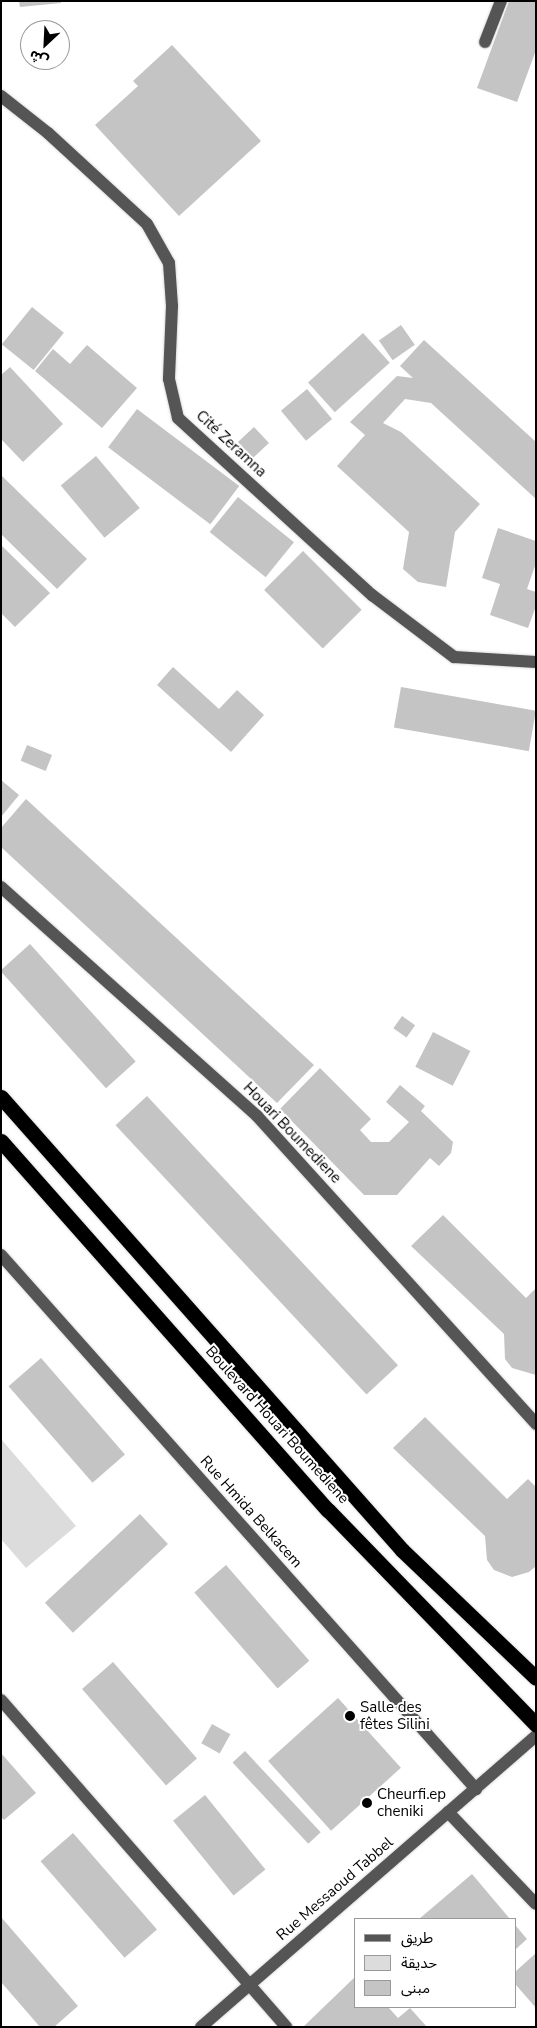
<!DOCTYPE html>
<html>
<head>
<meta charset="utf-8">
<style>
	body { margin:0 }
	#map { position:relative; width:537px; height:2028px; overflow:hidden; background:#fff; font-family:"Nunito Sans","Noto Sans Arabic",sans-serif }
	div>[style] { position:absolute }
	.green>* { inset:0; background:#dcdcdc }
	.building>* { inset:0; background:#c4c4c4; transform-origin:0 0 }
	.roads { filter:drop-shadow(0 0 1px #dbdbdb) drop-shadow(0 0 1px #dbdbdb) }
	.minor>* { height:12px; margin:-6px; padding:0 6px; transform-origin:6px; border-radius:6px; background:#555 }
	.highway>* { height:15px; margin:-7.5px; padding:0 7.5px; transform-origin:7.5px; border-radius:7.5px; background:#000 }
	.dots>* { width:14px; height:14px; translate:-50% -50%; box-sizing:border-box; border:2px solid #fff; border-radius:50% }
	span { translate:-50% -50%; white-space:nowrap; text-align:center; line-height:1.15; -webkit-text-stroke:4px #fff; paint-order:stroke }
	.street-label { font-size:15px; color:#000 }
	.poi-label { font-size:15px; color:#000 }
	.left { translate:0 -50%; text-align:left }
	.frame { position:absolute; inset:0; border:2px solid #000; pointer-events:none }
	.legend { position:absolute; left:354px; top:1918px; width:162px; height:90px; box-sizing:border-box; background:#fff; border:1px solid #999; margin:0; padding:6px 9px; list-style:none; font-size:15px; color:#000 }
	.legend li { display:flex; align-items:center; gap:10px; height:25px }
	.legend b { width:25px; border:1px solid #999 }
	.north { position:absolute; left:20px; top:20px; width:50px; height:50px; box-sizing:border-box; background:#fff; border:1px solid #999; border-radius:50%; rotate:205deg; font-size:14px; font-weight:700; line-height:20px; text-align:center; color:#000 }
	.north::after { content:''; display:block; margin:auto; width:18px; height:22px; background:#000; clip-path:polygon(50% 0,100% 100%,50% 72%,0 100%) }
</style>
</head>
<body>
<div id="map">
	<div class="green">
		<i style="clip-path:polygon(1px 1439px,76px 1526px,26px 1568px,1px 1539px)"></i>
	</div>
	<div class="building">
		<i style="clip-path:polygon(19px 1px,61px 1px,61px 3px,20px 7px)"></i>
		<i style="clip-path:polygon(509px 1px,536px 1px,536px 50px,517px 102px,477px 88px)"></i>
		<i style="clip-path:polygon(172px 45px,261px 141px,179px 216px,95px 125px,138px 86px,133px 81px)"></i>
		<i style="left:32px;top:307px;width:41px;height:48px;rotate:39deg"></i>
		<i style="left:401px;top:325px;width:24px;height:27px;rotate:55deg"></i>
		<i style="left:363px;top:333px;width:40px;height:74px;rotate:48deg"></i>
		<i style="clip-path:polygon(424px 340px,536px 442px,536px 499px,431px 403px,405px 399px,383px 423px,401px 432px,480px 504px,455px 532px,446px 587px,418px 582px,403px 569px,409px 532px,337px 466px,365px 435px,350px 422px,397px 376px,413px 378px,400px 366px)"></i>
		<i style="clip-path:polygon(87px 345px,137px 388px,102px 428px,35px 371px,53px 349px,70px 364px)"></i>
		<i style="clip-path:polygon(10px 367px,63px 424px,23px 462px,1px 439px,1px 375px)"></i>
		<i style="left:307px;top:389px;width:39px;height:34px;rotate:50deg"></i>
		<i style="left:137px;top:409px;width:128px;height:48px;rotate:37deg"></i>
		<i style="left:254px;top:427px;width:22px;height:22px;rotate:47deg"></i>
		<i style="left:96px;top:456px;width:68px;height:46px;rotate:50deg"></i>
		<i style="clip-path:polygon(1px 475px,87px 559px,57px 589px,1px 534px)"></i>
		<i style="left:238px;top:497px;width:72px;height:45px;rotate:39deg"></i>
		<i style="clip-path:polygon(498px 528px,536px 541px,536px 563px,527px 589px,536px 592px,536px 606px,528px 628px,490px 615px,500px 584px,482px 578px)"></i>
		<i style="clip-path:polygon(1px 545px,50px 593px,15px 627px,1px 613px)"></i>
		<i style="left:303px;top:551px;width:83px;height:55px;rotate:45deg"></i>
		<i style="clip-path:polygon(173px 667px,219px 709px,237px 690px,264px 715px,231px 752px,157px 685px)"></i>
		<i style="left:401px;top:687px;width:137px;height:41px;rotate:10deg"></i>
		<i style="left:27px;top:745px;width:27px;height:17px;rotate:22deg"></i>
		<i style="clip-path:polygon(1px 780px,19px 795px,1px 817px)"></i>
		<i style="clip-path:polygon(26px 799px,314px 1065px,277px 1103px,1px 847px,1px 828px)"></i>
		<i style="left:30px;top:944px;width:158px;height:40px;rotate:48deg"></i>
		<i style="left:402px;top:1016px;width:16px;height:15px;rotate:35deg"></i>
		<i style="left:433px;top:1032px;width:42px;height:39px;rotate:27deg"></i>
		<i style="clip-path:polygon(320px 1068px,371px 1119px,360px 1130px,371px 1142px,389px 1142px,409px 1122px,386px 1102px,400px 1085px,425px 1106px,421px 1111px,453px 1142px,451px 1153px,439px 1166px,430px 1158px,397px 1195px,364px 1195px,280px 1109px)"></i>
		<i style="left:147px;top:1096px;width:368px;height:43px;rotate:47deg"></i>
		<i style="clip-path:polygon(443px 1215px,526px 1298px,536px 1288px,536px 1375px,512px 1368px,505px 1359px,504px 1334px,411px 1246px)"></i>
		<i style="left:41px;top:1358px;width:128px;height:43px;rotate:49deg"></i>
		<i style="clip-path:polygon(425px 1417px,507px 1499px,528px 1479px,536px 1487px,536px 1566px,529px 1572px,512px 1577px,494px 1570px,487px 1560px,485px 1536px,393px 1448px)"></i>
		<i style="left:140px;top:1514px;width:41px;height:130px;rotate:47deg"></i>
		<i style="left:226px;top:1565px;width:127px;height:42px;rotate:49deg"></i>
		<i style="left:113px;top:1662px;width:128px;height:41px;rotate:49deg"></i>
		<i style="left:338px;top:1698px;width:94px;height:94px;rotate:48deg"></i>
		<i style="left:212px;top:1724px;width:21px;height:22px;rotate:29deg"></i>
		<i style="left:245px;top:1751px;width:111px;height:17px;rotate:47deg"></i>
		<i style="clip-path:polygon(1px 1753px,36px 1793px,4px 1820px,1px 1817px)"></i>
		<i style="left:205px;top:1795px;width:96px;height:41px;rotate:51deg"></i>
		<i style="left:73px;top:1833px;width:128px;height:43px;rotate:49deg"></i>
		<i style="clip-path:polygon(472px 1874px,510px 1919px,419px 1919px)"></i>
		<i style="clip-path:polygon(1px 1917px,78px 2006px,54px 2027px,40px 2027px,1px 1982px)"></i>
		<i style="clip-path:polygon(516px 1926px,527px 1939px,516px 1949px)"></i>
		<i style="clip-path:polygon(536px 1953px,536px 2008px,516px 1985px,516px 1971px)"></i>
		<i style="clip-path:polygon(356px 1976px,356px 2007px,388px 2007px,398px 2018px,410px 2008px,427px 2027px,303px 2027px)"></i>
	</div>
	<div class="roads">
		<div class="minor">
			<i style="left:485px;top:42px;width:44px;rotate:-68.7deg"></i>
			<i style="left:1px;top:96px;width:60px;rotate:38.2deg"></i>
			<i style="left:48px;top:133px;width:134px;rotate:42.6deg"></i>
			<i style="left:147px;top:224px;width:45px;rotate:60.6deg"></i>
			<i style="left:169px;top:263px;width:43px;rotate:86deg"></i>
			<i style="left:172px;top:306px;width:73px;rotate:92.4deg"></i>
			<i style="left:169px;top:379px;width:40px;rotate:77deg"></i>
			<i style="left:178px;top:418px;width:263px;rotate:42.4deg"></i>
			<i style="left:372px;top:595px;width:103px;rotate:37.1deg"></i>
			<i style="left:454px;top:657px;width:82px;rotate:3.5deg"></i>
			<i style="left:1px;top:887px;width:343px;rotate:41.8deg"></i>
			<i style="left:257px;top:1116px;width:416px;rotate:47.8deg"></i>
			<i style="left:1px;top:1255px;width:715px;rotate:48.35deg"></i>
			<i style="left:1px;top:1700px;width:434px;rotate:48.9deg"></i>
			<i style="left:448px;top:1812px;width:127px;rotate:46.3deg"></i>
			<i style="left:201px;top:2027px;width:444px;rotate:-41deg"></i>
		</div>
		<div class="highway">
			<i style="left:1px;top:1097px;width:605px;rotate:48.48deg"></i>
			<i style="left:402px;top:1550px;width:185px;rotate:43.7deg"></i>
			<i style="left:1px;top:1141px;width:493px;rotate:48.5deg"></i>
			<i style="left:328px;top:1510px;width:299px;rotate:45.9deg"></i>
		</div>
	</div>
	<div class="dots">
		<i style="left:350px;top:1716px;background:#000"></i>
		<i style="left:367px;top:1803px;background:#000"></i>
	</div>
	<div class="street-label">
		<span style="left:231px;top:444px;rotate:43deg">Cité Zeramna</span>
		<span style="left:292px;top:1133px;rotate:46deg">Houari Boumediene</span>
		<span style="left:277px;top:1425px;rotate:48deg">Boulevard Houari Boumediene</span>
		<span style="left:251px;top:1512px;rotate:48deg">Rue Hmida Belkacem</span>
		<span style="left:335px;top:1889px;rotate:-41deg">Rue Messaoud Tabbel</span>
	</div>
	<div class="poi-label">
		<span class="left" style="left:360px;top:1716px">Salle des<br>fêtes Silini</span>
		<span class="left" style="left:377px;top:1803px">Cheurfi.ep<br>cheniki</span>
	</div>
	<div class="frame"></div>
	<ul class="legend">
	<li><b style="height:6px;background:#555"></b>طريق</li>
	<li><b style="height:14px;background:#dcdcdc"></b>حديقة</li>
	<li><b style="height:14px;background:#c4c4c4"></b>مبنى</li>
	</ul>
	<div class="north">ش</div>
</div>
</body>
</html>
